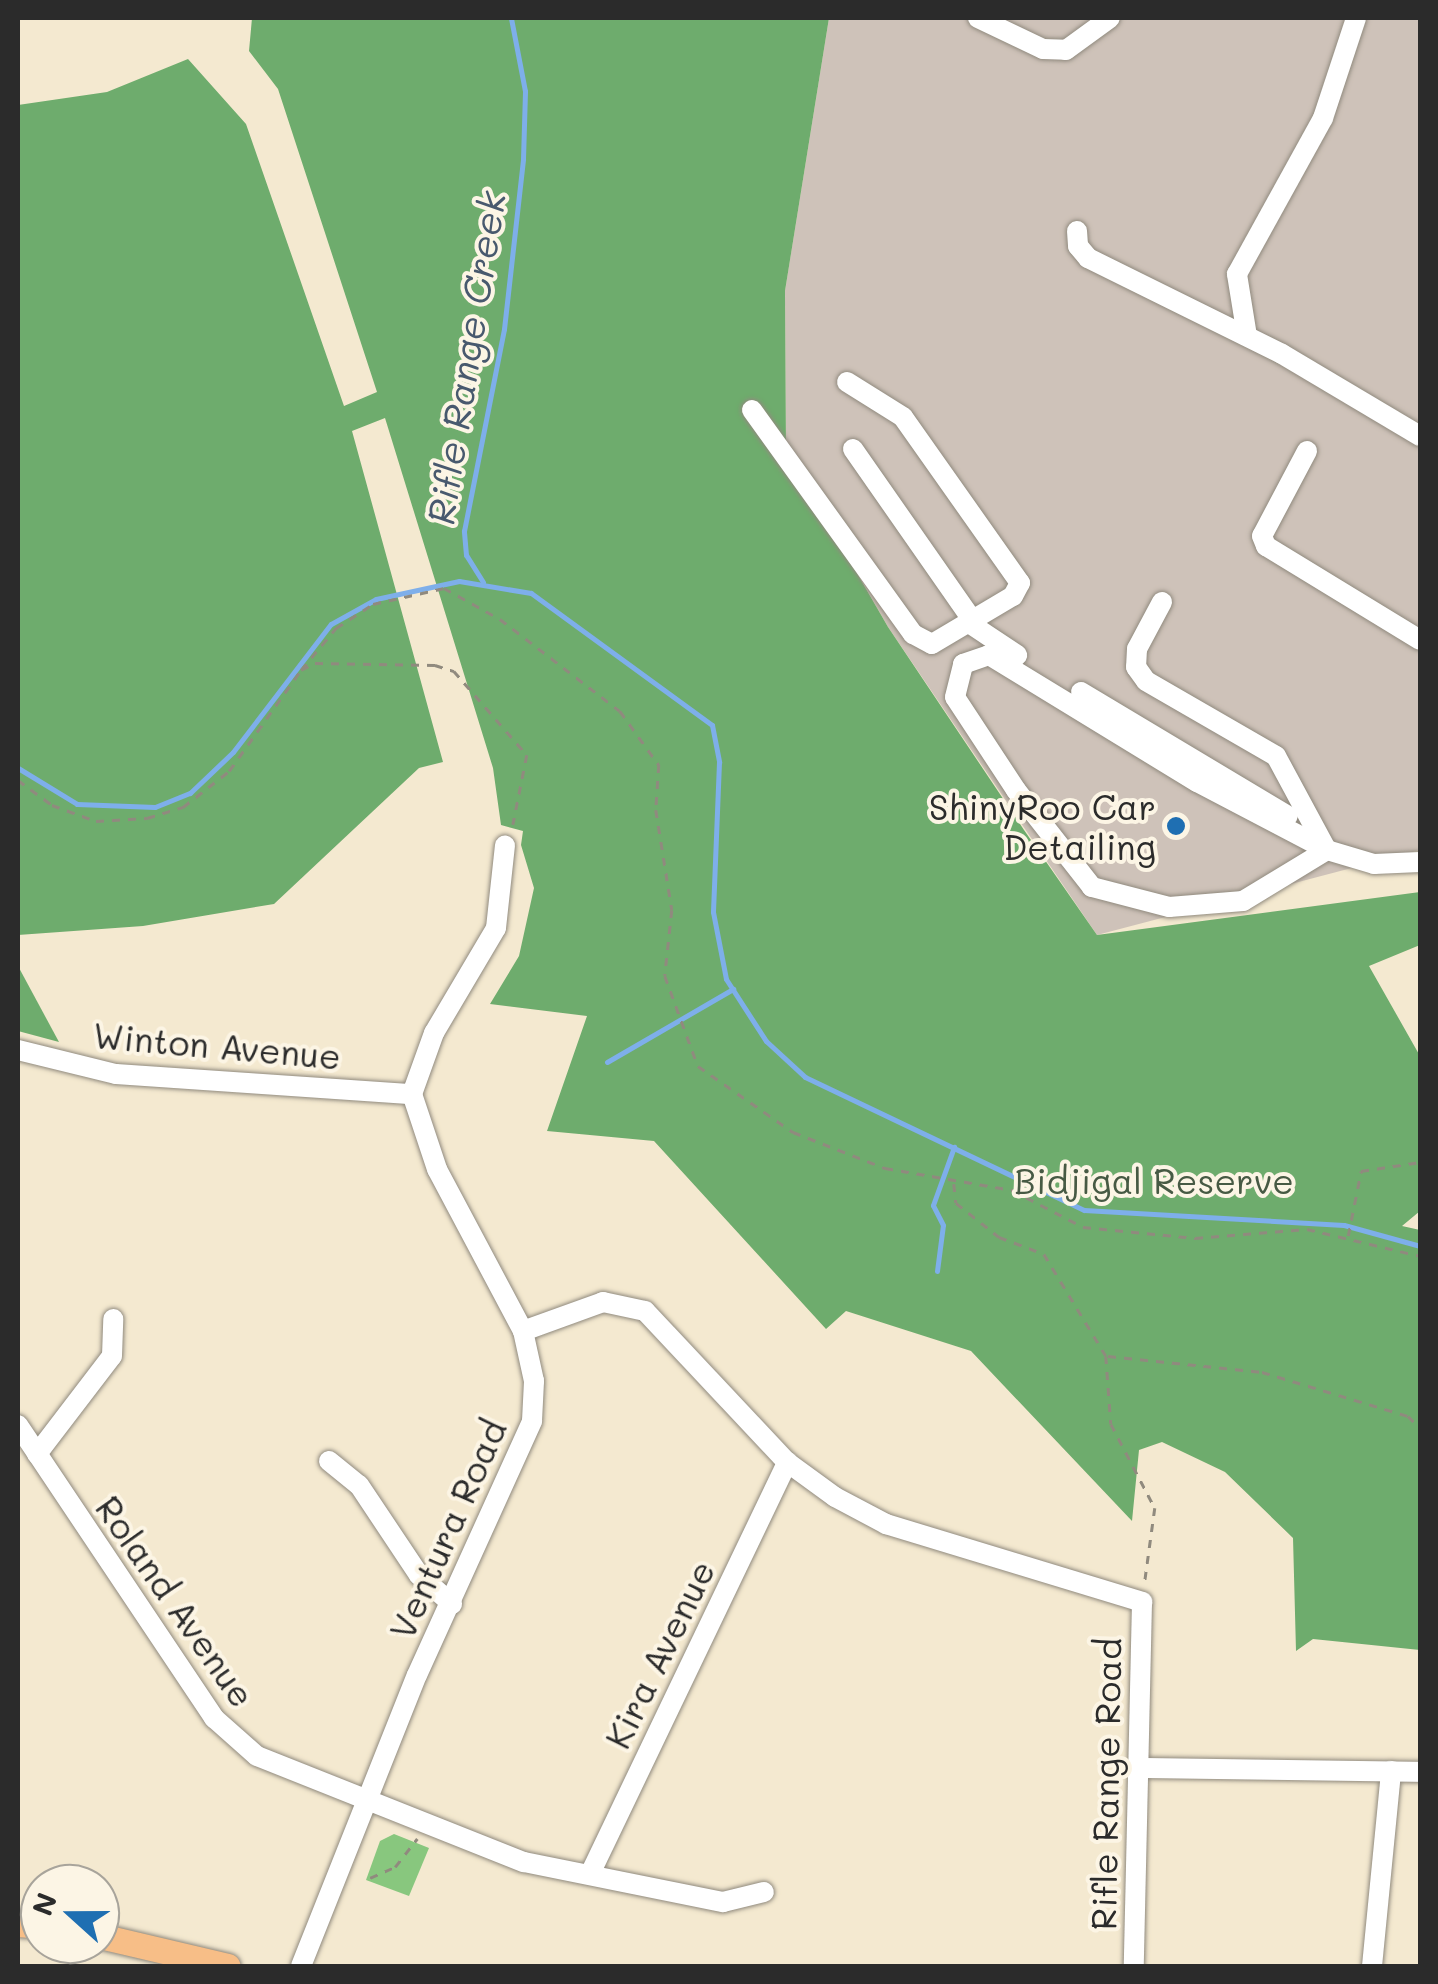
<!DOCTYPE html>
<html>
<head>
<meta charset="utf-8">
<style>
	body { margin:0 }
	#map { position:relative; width:1438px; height:1984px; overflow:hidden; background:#f4e9d0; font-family:Mali,sans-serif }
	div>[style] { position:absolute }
	.industrial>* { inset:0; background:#cec2b9 }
	.green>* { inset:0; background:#88c77e }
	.forest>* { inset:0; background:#6eac6d }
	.stream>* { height:5px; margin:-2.5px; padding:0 2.5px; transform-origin:2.5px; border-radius:2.5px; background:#7eafea }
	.path>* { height:2.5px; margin-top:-1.25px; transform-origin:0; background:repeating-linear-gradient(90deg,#908a7e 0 8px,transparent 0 16px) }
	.roads { filter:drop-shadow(0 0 2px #908a7e) drop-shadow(0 0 2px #908a7e) }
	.minor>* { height:20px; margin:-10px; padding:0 10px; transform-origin:10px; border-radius:10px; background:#fff }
	.major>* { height:25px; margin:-12.5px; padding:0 12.5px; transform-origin:12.5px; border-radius:12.5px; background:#f7be87 }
	.dots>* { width:28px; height:28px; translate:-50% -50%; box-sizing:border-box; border:5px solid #fcf5e5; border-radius:50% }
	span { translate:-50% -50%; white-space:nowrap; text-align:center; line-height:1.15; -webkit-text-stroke:8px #fcf5e5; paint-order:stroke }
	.poi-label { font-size:35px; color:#2b2b2b }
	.right { translate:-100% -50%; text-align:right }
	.street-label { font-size:35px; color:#2b2b2b }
	.park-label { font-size:35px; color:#475a44 }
	.water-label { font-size:38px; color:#48596e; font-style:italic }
	.frame { position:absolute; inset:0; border:20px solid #2b2b2b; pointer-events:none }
	.north { position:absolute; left:20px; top:1864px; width:100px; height:100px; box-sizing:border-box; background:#fcf5e5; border:2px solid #a8a49b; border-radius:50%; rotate:291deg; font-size:28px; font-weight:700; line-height:40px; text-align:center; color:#2b2b2b }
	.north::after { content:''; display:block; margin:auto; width:35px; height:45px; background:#1f6fb2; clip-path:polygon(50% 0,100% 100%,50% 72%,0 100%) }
</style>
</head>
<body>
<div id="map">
	<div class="industrial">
		<i style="clip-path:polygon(829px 18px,1420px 18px,1420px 850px,1097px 935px,888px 627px,786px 450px,785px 291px)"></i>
	</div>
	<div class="green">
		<i style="clip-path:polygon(394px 1834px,429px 1848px,409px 1896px,366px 1880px,380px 1841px)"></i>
	</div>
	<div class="forest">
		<i style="clip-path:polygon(252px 18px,829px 18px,785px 291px,786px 450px,888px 627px,1024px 830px,1097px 935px,1420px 892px,1420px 945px,1369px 966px,1420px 1056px,1420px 1211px,1402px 1226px,1420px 1230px,1420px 1650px,1313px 1639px,1296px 1651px,1293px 1538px,1225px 1472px,1162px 1442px,1139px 1450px,1132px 1521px,971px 1351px,846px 1311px,826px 1329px,654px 1141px,547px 1131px,587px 1016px,490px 1004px,519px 956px,534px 888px,521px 845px,523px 831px,501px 825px,493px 768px,385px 418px,352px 431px,443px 762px,419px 768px,274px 904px,143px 926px,18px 935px,18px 105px,107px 92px,188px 59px,246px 124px,344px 406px,377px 392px,278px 89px,249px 51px)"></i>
		<i style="clip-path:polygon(18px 966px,59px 1042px,18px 1031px)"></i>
	</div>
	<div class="stream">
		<i style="left:483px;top:582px;width:32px;rotate:-122deg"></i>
		<i style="left:466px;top:555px;width:24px;rotate:-95deg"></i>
		<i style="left:464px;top:531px;width:206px;rotate:-78.8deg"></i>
		<i style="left:504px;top:329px;width:171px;rotate:-83.6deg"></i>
		<i style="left:523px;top:159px;width:68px;rotate:-88.3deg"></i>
		<i style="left:525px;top:91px;width:74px;rotate:-100.9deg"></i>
		<i style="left:18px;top:768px;width:69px;rotate:31.4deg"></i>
		<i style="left:77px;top:804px;width:78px;rotate:2.2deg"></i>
		<i style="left:155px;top:807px;width:38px;rotate:-22deg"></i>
		<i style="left:190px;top:793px;width:59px;rotate:-43.6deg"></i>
		<i style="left:233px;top:752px;width:161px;rotate:-52.6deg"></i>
		<i style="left:331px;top:624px;width:51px;rotate:-29.1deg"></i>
		<i style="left:376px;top:599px;width:85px;rotate:-12.2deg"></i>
		<i style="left:459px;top:581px;width:73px;rotate:9.5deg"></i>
		<i style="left:531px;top:593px;width:224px;rotate:36.1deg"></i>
		<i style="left:712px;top:725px;width:38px;rotate:79deg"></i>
		<i style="left:719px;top:762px;width:150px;rotate:92.3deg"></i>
		<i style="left:713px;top:912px;width:68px;rotate:79deg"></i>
		<i style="left:726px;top:979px;width:74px;rotate:57.2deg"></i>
		<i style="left:766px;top:1041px;width:53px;rotate:42.7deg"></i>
		<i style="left:805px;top:1077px;width:309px;rotate:25.5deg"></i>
		<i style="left:1084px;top:1210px;width:260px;rotate:3.3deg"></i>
		<i style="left:1344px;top:1225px;width:79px;rotate:15.4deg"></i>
		<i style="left:607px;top:1062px;width:146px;rotate:-30.1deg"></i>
		<i style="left:937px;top:1271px;width:46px;rotate:-82.6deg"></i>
		<i style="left:943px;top:1225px;width:22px;rotate:-117deg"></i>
		<i style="left:933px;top:1205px;width:62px;rotate:-70.1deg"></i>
	</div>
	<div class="path">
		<i style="left:301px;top:670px;width:55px;rotate:-50.2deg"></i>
		<i style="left:336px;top:628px;width:44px;rotate:-33deg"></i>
		<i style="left:373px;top:604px;width:73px;rotate:-12.7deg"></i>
		<i style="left:444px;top:588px;width:64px;rotate:29deg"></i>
		<i style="left:500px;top:619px;width:151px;rotate:37.5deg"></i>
		<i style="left:620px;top:711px;width:67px;rotate:54.2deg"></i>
		<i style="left:659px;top:765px;width:45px;rotate:93.8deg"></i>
		<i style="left:656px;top:810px;width:101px;rotate:80.9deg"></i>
		<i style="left:672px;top:910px;width:66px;rotate:96.1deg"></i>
		<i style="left:665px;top:976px;width:96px;rotate:69.9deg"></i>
		<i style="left:698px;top:1066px;width:116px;rotate:34.8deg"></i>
		<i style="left:793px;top:1132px;width:99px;rotate:21.4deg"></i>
		<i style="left:885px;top:1168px;width:129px;rotate:9.8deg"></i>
		<i style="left:1012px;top:1190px;width:80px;rotate:27.5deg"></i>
		<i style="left:1083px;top:1227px;width:113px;rotate:5.6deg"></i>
		<i style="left:1195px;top:1238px;width:112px;rotate:-4.6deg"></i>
		<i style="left:1307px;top:1229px;width:116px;rotate:13.4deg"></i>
		<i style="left:18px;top:780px;width:42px;rotate:36.3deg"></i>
		<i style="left:52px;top:805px;width:47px;rotate:20deg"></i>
		<i style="left:96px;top:821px;width:51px;rotate:-3.4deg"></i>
		<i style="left:147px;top:818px;width:38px;rotate:-17deg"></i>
		<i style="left:183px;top:807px;width:58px;rotate:-38deg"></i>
		<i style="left:229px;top:771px;width:124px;rotate:-54.5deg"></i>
		<i style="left:301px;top:670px;width:16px;rotate:-27deg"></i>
		<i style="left:315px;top:663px;width:120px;rotate:1deg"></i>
		<i style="left:435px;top:665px;width:20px;rotate:18deg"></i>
		<i style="left:454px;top:671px;width:111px;rotate:49deg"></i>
		<i style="left:527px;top:755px;width:71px;rotate:101.3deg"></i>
		<i style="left:954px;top:1184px;width:19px;rotate:84deg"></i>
		<i style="left:956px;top:1203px;width:55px;rotate:38.3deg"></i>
		<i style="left:999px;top:1237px;width:48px;rotate:20.7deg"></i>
		<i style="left:1044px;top:1254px;width:119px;rotate:58.7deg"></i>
		<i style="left:1106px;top:1356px;width:68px;rotate:85.8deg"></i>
		<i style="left:1111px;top:1424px;width:95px;rotate:62.4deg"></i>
		<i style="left:1155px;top:1508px;width:74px;rotate:97.8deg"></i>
		<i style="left:1348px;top:1236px;width:66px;rotate:-78.7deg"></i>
		<i style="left:1361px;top:1171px;width:60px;rotate:-8.7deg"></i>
		<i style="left:1108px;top:1356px;width:155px;rotate:5.9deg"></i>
		<i style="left:1262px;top:1372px;width:152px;rotate:16.8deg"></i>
		<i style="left:1408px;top:1416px;width:17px;rotate:45deg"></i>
		<i style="left:370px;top:1878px;width:27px;rotate:-24deg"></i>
		<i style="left:395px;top:1867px;width:36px;rotate:-52deg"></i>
		<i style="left:75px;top:1954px;width:12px;rotate:85deg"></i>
	</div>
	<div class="roads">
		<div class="minor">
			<i style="left:978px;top:18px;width:72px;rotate:25.5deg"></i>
			<i style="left:1043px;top:49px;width:23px;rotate:2deg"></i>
			<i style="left:1066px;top:50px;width:54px;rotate:-36deg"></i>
			<i style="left:1077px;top:231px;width:15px;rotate:86deg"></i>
			<i style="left:1078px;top:246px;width:16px;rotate:50deg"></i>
			<i style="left:1088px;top:258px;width:216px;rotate:26.3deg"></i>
			<i style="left:1282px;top:354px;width:161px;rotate:30.7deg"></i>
			<i style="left:1247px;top:336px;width:63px;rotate:-99.2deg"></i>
			<i style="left:1237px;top:274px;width:178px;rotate:-61.1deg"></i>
			<i style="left:1323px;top:118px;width:105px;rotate:-71.7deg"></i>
			<i style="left:752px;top:410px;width:276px;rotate:54.3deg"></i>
			<i style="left:913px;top:634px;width:21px;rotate:28deg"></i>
			<i style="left:932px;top:644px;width:94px;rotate:-30.7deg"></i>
			<i style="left:1013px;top:596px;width:15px;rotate:-62deg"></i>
			<i style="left:1020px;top:583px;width:203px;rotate:-125.2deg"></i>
			<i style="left:903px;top:417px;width:66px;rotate:-148deg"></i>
			<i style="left:853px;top:449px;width:210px;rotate:55.1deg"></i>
			<i style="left:1307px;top:451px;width:96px;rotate:117.9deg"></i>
			<i style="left:1262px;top:536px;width:11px;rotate:68deg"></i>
			<i style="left:1266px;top:546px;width:180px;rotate:31.4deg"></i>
			<i style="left:1162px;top:602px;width:53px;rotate:118deg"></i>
			<i style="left:1137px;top:649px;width:18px;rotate:93deg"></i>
			<i style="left:1136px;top:667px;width:17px;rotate:54deg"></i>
			<i style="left:1146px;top:681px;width:150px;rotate:30deg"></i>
			<i style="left:1276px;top:756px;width:106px;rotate:61.7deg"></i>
			<i style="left:969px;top:623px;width:58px;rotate:33.7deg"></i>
			<i style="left:1081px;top:692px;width:241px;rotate:30.9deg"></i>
			<i style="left:1327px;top:850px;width:98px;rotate:148.7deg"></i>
			<i style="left:1243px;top:901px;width:74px;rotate:175.4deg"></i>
			<i style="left:1169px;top:907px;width:80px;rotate:-165.4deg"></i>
			<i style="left:1092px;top:887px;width:123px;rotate:-128.1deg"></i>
			<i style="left:1016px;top:790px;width:111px;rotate:-123.3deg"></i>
			<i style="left:955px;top:697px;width:34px;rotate:-76deg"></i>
			<i style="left:963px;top:664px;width:28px;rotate:-19deg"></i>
			<i style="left:989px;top:655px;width:244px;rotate:31.4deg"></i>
			<i style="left:1197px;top:782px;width:147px;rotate:27.6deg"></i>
			<i style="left:1327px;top:850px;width:49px;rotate:16.6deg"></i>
			<i style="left:1374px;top:864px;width:46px;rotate:-2.5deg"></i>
			<i style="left:18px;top:1050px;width:101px;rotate:13.8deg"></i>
			<i style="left:116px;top:1074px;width:297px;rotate:3.9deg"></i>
			<i style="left:523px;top:1331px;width:85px;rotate:-19.9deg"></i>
			<i style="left:603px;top:1302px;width:43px;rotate:12.1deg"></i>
			<i style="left:645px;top:1311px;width:207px;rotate:46.8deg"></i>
			<i style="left:787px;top:1462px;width:59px;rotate:36.1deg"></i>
			<i style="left:835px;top:1497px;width:58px;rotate:27.9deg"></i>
			<i style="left:886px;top:1524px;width:268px;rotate:16.9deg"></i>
			<i style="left:1142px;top:1602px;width:364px;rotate:91.3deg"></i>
			<i style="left:18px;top:1425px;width:353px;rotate:56.2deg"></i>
			<i style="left:214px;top:1718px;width:57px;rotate:41.5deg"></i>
			<i style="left:257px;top:1756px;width:287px;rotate:21.7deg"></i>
			<i style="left:524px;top:1862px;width:203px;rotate:11.4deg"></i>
			<i style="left:723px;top:1902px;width:42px;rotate:-13.7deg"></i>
			<i style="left:37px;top:1454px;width:123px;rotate:-52.6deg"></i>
			<i style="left:112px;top:1356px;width:37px;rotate:-88deg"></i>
			<i style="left:329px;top:1461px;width:38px;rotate:39deg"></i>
			<i style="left:359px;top:1485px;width:108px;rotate:56.3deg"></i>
			<i style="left:419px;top:1575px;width:44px;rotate:41.3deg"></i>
			<i style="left:1138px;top:1768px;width:282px;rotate:0.8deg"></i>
			<i style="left:590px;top:1874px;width:457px;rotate:-64.4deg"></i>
			<i style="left:301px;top:1966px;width:313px;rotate:-68.3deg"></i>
			<i style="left:417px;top:1675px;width:279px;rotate:-65.6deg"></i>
			<i style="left:532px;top:1421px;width:40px;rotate:-87.1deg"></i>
			<i style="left:534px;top:1381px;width:51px;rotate:-102.4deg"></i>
			<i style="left:523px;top:1331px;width:183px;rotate:-118deg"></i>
			<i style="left:437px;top:1169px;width:79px;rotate:-108.4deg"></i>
			<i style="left:412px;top:1094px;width:65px;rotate:-70.2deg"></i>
			<i style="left:434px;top:1033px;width:122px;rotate:-59.4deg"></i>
			<i style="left:496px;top:928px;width:83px;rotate:-83.8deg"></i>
			<i style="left:1372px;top:1966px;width:196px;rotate:-84.4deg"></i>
		</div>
		<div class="major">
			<i style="left:18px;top:1924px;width:22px;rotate:5deg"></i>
			<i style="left:100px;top:1936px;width:131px;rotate:13.2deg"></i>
		</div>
	</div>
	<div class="dots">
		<i style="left:1176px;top:826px;background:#1f6fb2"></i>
	</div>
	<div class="poi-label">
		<span class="right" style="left:1156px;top:826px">ShinyRoo Car<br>Detailing</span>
	</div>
	<div class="street-label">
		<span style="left:217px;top:1045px;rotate:5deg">Winton Avenue</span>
		<span style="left:447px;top:1529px;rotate:-66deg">Ventura Road</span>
		<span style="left:176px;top:1601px;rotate:55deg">Roland Avenue</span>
		<span style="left:659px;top:1654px;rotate:-64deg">Kira Avenue</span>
		<span style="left:1105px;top:1784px;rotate:-89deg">Rifle Range Road</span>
	</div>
	<div class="park-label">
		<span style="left:1154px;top:1180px">Bidjigal Reserve</span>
	</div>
	<div class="water-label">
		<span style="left:466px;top:358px;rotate:-81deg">Rifle Range Creek</span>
	</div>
	<div class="frame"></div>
	<div class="north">N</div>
</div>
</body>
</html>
